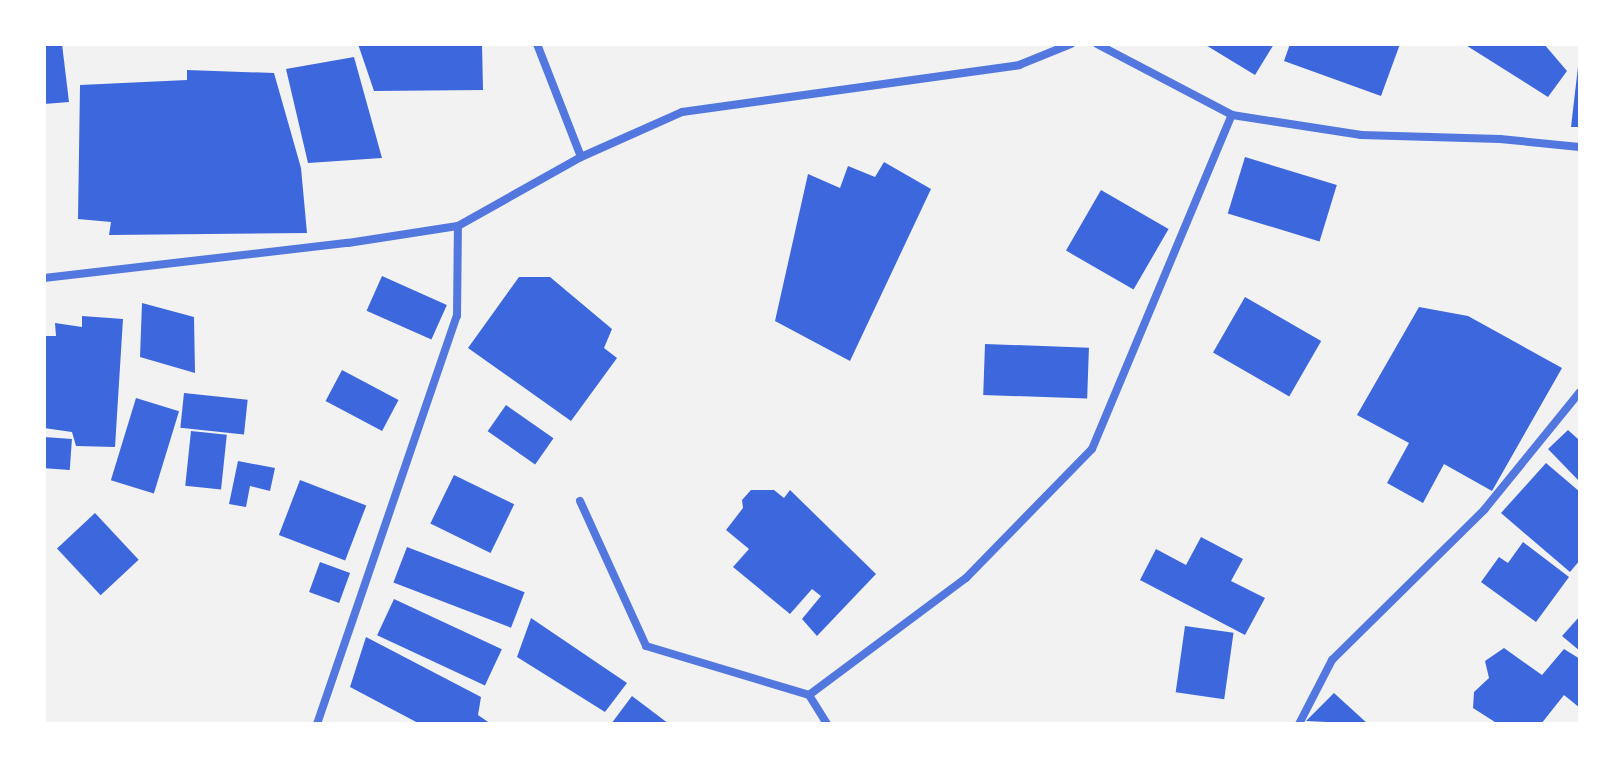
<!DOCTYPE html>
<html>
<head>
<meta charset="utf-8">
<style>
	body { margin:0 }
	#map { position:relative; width:1624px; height:768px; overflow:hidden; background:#f2f2f2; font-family:"Open Sans",sans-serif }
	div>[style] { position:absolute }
	.building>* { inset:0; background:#3d67dc; transform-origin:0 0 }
	.minor>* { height:8px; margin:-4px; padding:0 4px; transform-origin:4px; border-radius:4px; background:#5277de }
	span { translate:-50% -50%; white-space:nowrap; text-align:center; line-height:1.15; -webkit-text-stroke:7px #fff; paint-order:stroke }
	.frame { position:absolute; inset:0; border:46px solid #fff; pointer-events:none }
</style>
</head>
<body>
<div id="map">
	<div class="building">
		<i style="clip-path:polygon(44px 44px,62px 44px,69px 102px,44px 104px)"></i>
		<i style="clip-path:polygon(358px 44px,482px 44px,483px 90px,374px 91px)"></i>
		<i style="clip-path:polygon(1204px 44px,1274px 44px,1255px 75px)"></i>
		<i style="clip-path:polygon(1290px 44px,1400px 44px,1381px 96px,1284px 61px)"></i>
		<i style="clip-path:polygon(1464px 44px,1544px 44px,1567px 71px,1548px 97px)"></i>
		<i style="clip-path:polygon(354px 57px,382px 158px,308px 163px,286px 69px)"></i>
		<i style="clip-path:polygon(1578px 67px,1580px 127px,1571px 127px)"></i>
		<i style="clip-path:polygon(187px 70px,274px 73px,301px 168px,307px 233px,109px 235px,111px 222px,78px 219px,80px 85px,187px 80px)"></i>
		<i style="left:1245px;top:157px;width:96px;height:59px;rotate:17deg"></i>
		<i style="clip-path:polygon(884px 162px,931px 189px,850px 361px,775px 321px,808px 174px,840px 188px,848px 166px,875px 177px)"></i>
		<i style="left:1101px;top:190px;width:78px;height:70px;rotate:30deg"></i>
		<i style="left:382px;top:276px;width:71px;height:38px;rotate:24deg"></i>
		<i style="clip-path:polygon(519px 277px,550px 277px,612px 329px,604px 348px,617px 358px,571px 421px,468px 348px)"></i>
		<i style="left:1245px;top:297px;width:88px;height:64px;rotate:30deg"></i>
		<i style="clip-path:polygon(142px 303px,194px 317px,195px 373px,140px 357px)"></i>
		<i style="clip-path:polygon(1419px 307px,1468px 316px,1562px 368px,1492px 491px,1444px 464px,1423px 503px,1387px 483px,1409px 443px,1357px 415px)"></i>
		<i style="clip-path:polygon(82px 316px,123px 319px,115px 447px,76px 446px,72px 432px,44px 428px,44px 336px,56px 336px,55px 323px,82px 327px)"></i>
		<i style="left:985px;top:344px;width:104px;height:51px;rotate:2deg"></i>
		<i style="left:342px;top:370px;width:64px;height:35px;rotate:28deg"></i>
		<i style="left:184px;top:393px;width:64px;height:35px;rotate:6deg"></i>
		<i style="left:136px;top:398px;width:45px;height:86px;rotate:17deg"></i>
		<i style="left:506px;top:405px;width:58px;height:32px;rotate:35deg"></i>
		<i style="clip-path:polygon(1568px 430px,1578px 439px,1580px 437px,1580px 482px,1548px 449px)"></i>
		<i style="left:191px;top:431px;width:36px;height:55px;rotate:6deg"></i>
		<i style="left:44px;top:437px;width:28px;height:31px;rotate:4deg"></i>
		<i style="clip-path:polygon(238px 461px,275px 468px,270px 491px,250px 486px,246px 507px,229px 504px)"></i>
		<i style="clip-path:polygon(1546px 463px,1580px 492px,1580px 560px,1570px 572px,1501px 513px)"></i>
		<i style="left:454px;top:475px;width:67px;height:54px;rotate:26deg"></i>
		<i style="left:300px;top:480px;width:71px;height:59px;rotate:21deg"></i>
		<i style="clip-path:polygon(751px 490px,774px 490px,784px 498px,790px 490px,876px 574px,817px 636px,802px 619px,821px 596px,812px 589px,790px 614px,733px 567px,749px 549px,726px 530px,743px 508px,742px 500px)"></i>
		<i style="left:95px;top:513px;width:64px;height:52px;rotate:47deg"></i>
		<i style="clip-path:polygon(1201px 537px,1243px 559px,1231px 581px,1265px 598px,1245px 635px,1140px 580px,1156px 549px,1186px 565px)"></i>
		<i style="clip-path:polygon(1523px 542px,1569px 577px,1536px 622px,1481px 582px,1499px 557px,1508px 563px)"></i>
		<i style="left:407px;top:547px;width:126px;height:38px;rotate:21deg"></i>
		<i style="left:320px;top:562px;width:32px;height:32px;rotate:20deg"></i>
		<i style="left:394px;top:599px;width:119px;height:40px;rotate:25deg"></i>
		<i style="clip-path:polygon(1580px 616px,1580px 651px,1562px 636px)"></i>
		<i style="clip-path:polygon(531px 618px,627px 683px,605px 712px,517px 657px)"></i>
		<i style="left:1185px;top:626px;width:49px;height:67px;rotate:8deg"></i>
		<i style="clip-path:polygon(366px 637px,481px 697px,478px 715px,491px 724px,420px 724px,350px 687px)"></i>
		<i style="clip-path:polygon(1504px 648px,1542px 675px,1564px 649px,1580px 659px,1580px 708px,1564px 695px,1541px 724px,1498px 724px,1473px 708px,1474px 692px,1489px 678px,1485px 661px)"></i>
		<i style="clip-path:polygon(1334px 693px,1368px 724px,1306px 721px)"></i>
		<i style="clip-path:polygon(632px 696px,669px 724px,611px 724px)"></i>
	</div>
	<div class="minor">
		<i style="left:537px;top:44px;width:121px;rotate:68.7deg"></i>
		<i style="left:1097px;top:44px;width:153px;rotate:27.7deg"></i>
		<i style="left:1232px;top:115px;width:131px;rotate:8.8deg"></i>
		<i style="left:1361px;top:135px;width:139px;rotate:1.6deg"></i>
		<i style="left:1500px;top:139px;width:80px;rotate:5.7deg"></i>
		<i style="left:44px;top:278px;width:306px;rotate:-6.6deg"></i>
		<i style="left:348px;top:243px;width:111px;rotate:-8.8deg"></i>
		<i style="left:458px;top:226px;width:141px;rotate:-29.3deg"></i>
		<i style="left:581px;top:157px;width:111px;rotate:-24deg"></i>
		<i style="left:682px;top:112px;width:340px;rotate:-7.9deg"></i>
		<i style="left:1019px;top:65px;width:56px;rotate:-22deg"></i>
		<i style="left:580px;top:501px;width:159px;rotate:65.5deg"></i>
		<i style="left:646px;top:646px;width:170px;rotate:16.7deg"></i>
		<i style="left:809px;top:695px;width:34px;rotate:58deg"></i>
		<i style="left:809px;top:695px;width:196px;rotate:-36.7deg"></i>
		<i style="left:966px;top:578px;width:180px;rotate:-45.7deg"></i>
		<i style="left:1092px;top:449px;width:362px;rotate:-67.3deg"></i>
		<i style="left:317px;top:724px;width:431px;rotate:-71.1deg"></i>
		<i style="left:457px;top:316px;width:90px;rotate:-89.4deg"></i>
		<i style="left:1299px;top:724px;width:72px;rotate:-62.7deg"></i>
		<i style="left:1332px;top:660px;width:214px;rotate:-44.6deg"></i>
		<i style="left:1484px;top:510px;width:152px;rotate:-50.9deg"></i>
	</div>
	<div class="frame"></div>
</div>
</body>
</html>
